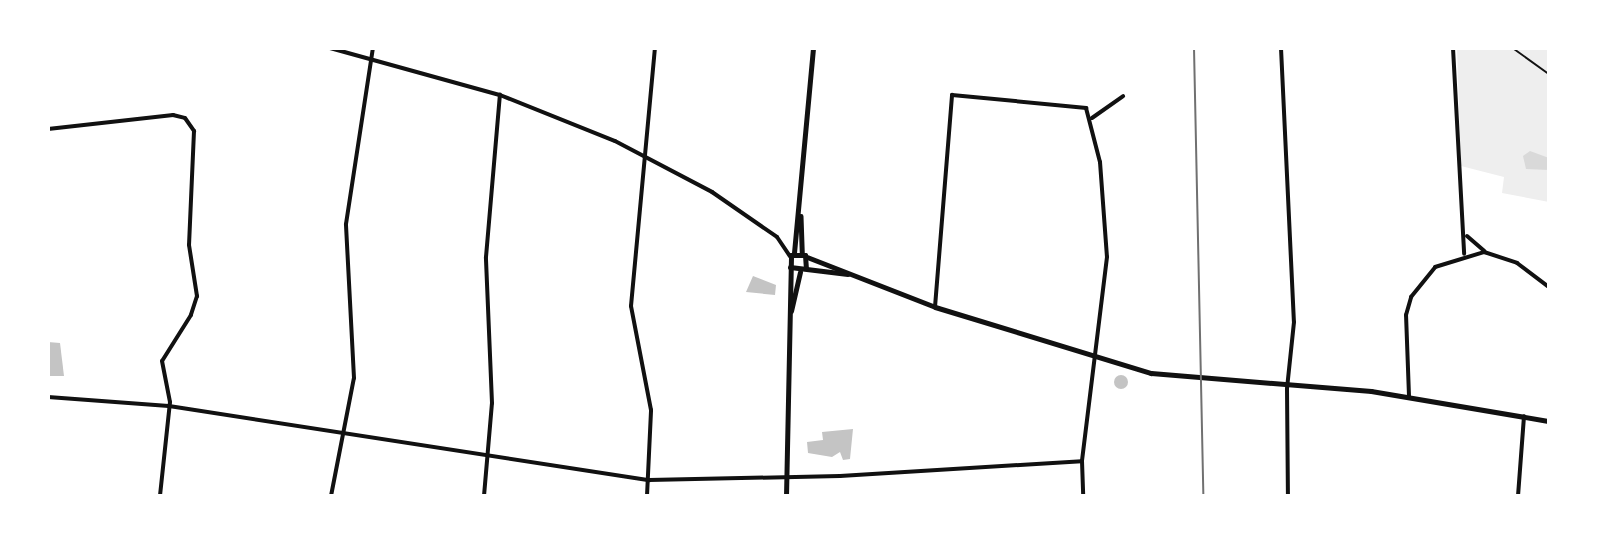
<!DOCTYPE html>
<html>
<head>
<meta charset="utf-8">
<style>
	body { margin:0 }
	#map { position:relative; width:1597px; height:544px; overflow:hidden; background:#fff; font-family:Rubik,sans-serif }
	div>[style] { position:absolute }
	.green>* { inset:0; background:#eee }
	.water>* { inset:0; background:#d9d9d9 }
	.building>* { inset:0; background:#c4c4c4 }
	.round { border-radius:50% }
	.path>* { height:1.5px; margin:-0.75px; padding:0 0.75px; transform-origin:0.75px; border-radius:0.75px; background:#111 }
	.minor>* { height:4px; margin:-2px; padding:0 2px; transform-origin:2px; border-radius:2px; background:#111 }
	.tertiary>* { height:4.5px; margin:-2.25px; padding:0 2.25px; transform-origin:2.25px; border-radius:2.25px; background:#111 }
	.secondary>* { height:5px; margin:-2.5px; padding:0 2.5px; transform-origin:2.5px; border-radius:2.5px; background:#111 }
	.rail>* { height:2px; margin:-1px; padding:0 1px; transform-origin:1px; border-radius:1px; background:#707070 }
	span { translate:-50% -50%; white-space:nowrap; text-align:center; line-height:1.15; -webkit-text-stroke:4.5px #fff; paint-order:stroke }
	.frame { position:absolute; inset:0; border:50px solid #fff; pointer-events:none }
</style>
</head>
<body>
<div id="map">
	<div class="green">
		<i style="clip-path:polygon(1457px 48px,1549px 48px,1549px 202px,1502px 193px,1504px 177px,1461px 166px)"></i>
	</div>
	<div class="water">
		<i style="clip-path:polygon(1530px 151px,1549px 158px,1549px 170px,1526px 169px,1523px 156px)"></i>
	</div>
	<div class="building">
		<i style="clip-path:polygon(753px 276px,776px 285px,775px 295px,746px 292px)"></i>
		<i style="clip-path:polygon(48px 342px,60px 343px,64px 376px,48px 376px)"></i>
		<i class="round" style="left:1114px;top:375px;width:14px;height:14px"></i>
		<i style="clip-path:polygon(853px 429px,850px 459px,843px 460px,840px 452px,832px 457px,808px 453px,807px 442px,823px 440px,822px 432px)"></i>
	</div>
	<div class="path">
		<i style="left:1513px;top:48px;width:44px;rotate:35.8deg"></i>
	</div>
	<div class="minor">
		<i style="left:330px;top:48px;width:176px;rotate:15.5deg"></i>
		<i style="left:500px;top:95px;width:124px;rotate:21.8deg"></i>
		<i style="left:615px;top:141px;width:110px;rotate:27.7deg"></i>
		<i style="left:712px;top:192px;width:79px;rotate:34.7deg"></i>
		<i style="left:777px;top:237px;width:23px;rotate:56deg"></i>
		<i style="left:1281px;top:48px;width:274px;rotate:87.3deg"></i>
		<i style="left:1294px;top:322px;width:67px;rotate:96deg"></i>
		<i style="left:1287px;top:389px;width:107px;rotate:89.5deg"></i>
		<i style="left:1453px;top:48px;width:206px;rotate:86.9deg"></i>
		<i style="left:1092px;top:118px;width:38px;rotate:-35deg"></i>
		<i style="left:48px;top:129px;width:126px;rotate:-6.4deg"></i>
		<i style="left:173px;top:115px;width:12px;rotate:14deg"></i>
		<i style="left:185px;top:118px;width:16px;rotate:55deg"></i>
		<i style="left:194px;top:131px;width:114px;rotate:92.5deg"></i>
		<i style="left:189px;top:245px;width:52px;rotate:81.1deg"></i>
		<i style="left:197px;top:296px;width:20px;rotate:108deg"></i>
		<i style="left:191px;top:315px;width:54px;rotate:122.2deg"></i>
		<i style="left:162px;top:361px;width:42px;rotate:79deg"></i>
		<i style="left:170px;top:402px;width:95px;rotate:96.1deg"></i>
		<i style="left:1467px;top:236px;width:23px;rotate:41deg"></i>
		<i style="left:935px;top:307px;width:213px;rotate:-85.4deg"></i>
		<i style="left:952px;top:95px;width:135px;rotate:5.5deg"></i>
		<i style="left:1086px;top:108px;width:56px;rotate:75.5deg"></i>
		<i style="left:1100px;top:162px;width:95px;rotate:85.8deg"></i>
		<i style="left:1107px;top:257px;width:206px;rotate:97deg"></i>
		<i style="left:1082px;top:461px;width:35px;rotate:88deg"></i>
		<i style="left:1409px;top:396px;width:81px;rotate:-92.1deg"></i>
		<i style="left:1406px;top:315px;width:19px;rotate:-74deg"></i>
		<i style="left:1411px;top:297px;width:38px;rotate:-51deg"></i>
		<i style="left:1435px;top:267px;width:51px;rotate:-17deg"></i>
		<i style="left:1484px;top:252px;width:35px;rotate:18deg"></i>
		<i style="left:1517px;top:263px;width:40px;rotate:37deg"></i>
		<i style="left:48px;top:397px;width:121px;rotate:4.3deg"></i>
		<i style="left:169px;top:406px;width:486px;rotate:8.8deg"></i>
		<i style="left:649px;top:480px;width:191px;rotate:-1.2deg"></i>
		<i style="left:840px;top:476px;width:242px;rotate:-3.5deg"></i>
		<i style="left:331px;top:496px;width:120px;rotate:-79deg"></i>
		<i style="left:354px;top:378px;width:154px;rotate:-93deg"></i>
		<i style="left:346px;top:224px;width:178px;rotate:-81.3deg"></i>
		<i style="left:484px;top:496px;width:93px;rotate:-85.1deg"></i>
		<i style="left:492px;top:403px;width:146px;rotate:-92.4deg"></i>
		<i style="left:486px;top:257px;width:163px;rotate:-85.1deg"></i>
		<i style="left:647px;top:496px;width:86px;rotate:-87.3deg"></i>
		<i style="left:651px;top:410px;width:106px;rotate:-100.9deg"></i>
		<i style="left:631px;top:306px;width:259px;rotate:-84.7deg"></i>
		<i style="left:1518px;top:496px;width:80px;rotate:-85.7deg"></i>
	</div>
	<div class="tertiary">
		<i style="left:801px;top:216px;width:37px;rotate:88deg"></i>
		<i style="left:794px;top:253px;width:206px;rotate:-84.7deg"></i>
	</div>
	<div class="secondary">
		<i style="left:807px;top:257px;width:137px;rotate:21.3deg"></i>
		<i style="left:935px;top:307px;width:226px;rotate:17deg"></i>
		<i style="left:1151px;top:373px;width:221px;rotate:4.7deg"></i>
		<i style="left:1371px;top:391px;width:181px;rotate:9.6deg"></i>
		<i style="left:790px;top:267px;width:58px;rotate:6.9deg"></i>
		<i style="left:791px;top:311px;width:40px;rotate:-77deg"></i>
		<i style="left:786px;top:496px;width:241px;rotate:-88.8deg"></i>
		<i style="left:791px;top:255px;width:14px"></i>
		<i style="left:805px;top:255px;width:13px;rotate:86deg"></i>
	</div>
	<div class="rail">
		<i style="left:1194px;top:48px;width:448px;rotate:88.8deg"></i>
	</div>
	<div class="frame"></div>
</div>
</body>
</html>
